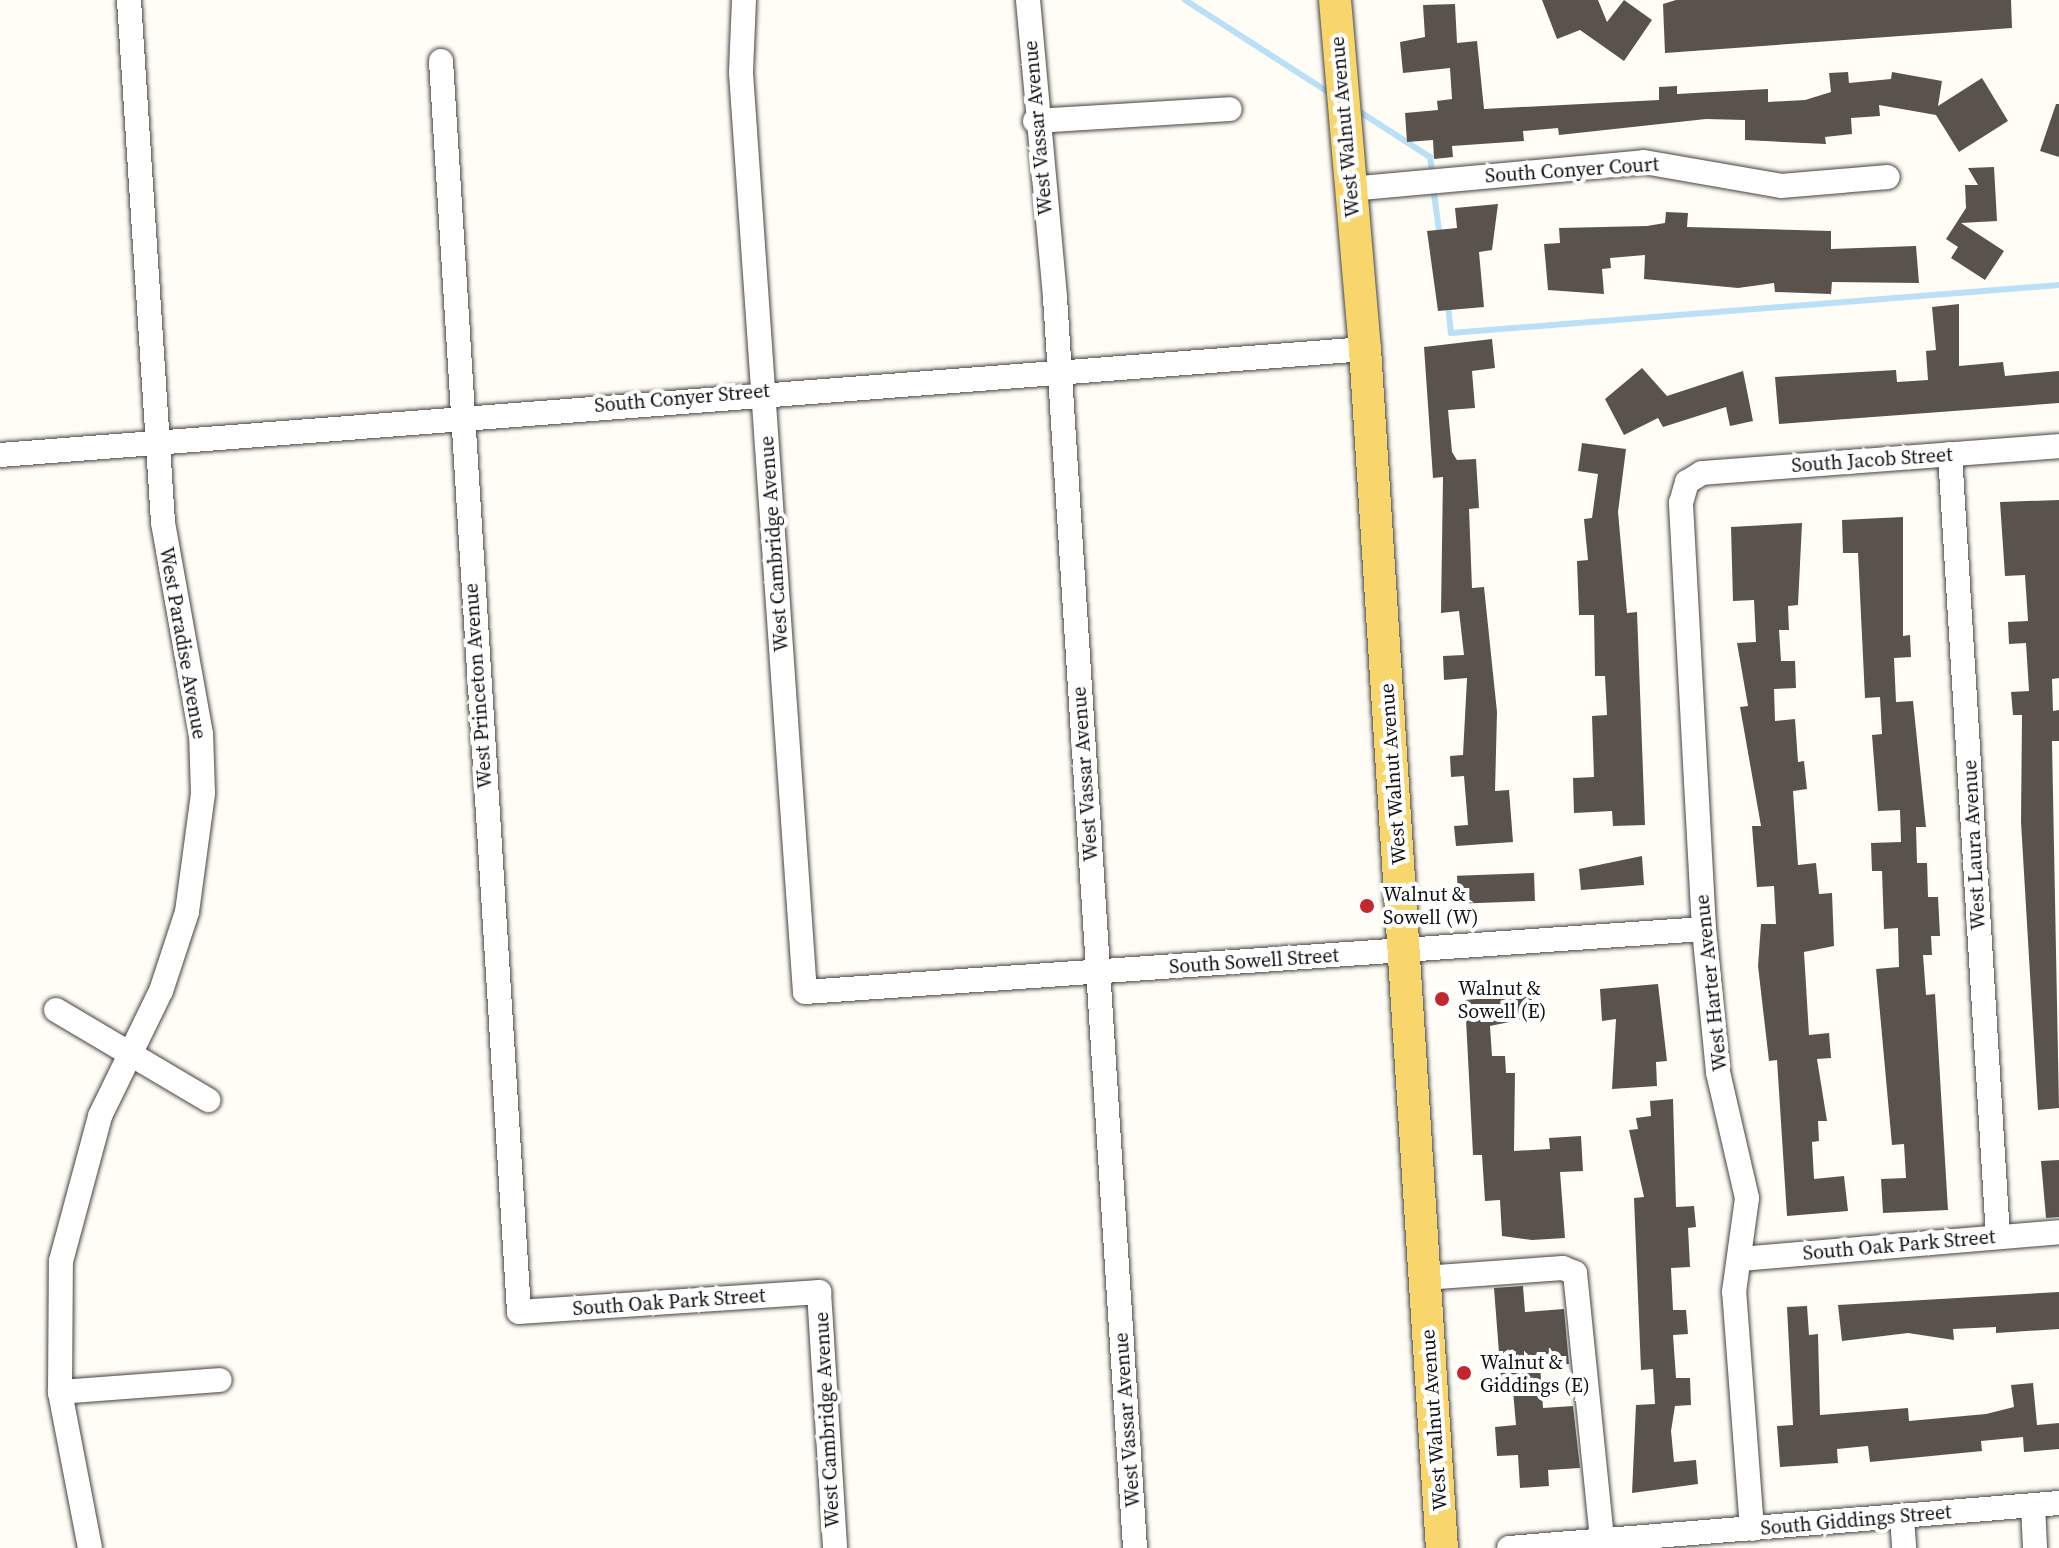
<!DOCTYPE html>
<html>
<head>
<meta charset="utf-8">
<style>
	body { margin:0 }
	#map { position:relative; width:2059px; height:1548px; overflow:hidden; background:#fffdf5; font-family:"Source Serif 4",serif }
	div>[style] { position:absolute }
	.stream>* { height:6px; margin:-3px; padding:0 3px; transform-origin:3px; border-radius:3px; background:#b9e0f7 }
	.building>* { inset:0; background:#5a524d; transform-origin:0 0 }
	.roads { filter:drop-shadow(0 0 2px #444) drop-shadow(0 0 2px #444) }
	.minor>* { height:24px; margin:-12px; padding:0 12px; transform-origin:12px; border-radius:12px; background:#fff }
	.major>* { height:32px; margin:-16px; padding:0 16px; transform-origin:16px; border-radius:16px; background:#f9d66b }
	.dots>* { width:22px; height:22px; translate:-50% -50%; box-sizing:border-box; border:4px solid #fff; border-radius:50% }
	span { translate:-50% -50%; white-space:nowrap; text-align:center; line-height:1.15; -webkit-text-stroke:8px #fff; paint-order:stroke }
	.street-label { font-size:20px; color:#111 }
	.poi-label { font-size:20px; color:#111 }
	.left { translate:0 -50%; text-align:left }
</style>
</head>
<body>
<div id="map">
	<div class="stream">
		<i style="left:1185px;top:0;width:172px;rotate:32.7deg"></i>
		<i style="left:1357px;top:110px;width:87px;rotate:32.8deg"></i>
		<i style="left:1430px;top:157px;width:17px;rotate:83deg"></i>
		<i style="left:1433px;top:186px;width:52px;rotate:82.3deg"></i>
		<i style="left:1448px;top:305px;width:28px;rotate:84deg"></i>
		<i style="left:1451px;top:333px;width:610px;rotate:-4.51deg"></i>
	</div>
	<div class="building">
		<i style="clip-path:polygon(1542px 0,1598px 0,1607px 22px,1624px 0,1652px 20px,1624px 61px,1580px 30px,1557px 39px)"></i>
		<i style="clip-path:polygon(1676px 0,2011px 0,2012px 28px,1665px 53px,1663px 4px)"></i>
		<i style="clip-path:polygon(1455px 4px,1457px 43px,1477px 41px,1484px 109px,1659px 100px,1659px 87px,1677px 86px,1677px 94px,1768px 89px,1768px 102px,1805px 100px,1831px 92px,1829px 73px,1848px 72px,1849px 83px,1891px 79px,1892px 72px,1942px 81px,1938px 106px,1982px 78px,2008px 121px,1959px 152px,1936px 115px,1879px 105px,1880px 116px,1851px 118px,1852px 134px,1825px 137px,1826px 144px,1745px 140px,1745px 120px,1706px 119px,1559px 135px,1558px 128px,1523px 131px,1524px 141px,1452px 146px,1453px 157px,1434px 159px,1433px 140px,1407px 142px,1405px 113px,1438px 110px,1437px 101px,1452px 99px,1450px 68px,1403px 73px,1400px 42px,1425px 37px,1423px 5px)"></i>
		<i style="clip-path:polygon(2056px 104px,2059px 104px,2059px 157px,2040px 151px)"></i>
		<i style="clip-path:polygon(1994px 167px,1997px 221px,1961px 223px,2004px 251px,1985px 280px,1951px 258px,1958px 247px,1946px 239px,1966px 208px,1965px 185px,1978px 185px,1968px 168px)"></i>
		<i style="clip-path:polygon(1498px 204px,1492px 250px,1479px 252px,1484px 307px,1438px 311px,1427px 231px,1457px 228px,1455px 208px)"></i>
		<i style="clip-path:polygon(1666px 212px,1688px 213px,1687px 227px,1831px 231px,1831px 249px,1916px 246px,1919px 283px,1832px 282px,1831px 294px,1775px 292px,1774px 283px,1738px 288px,1644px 279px,1645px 255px,1610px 258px,1611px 268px,1602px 269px,1604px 294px,1548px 290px,1544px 244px,1560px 243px,1559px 228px,1647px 226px,1665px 223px)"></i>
		<i style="clip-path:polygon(1959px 304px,1959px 366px,2003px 362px,2005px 376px,2059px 371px,2059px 403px,1779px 424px,1775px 377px,1896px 370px,1897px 382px,1928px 380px,1926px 351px,1936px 350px,1932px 307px)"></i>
		<i style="clip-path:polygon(1492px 339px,1495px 368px,1472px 371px,1475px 408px,1448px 410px,1452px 452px,1457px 460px,1476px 459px,1479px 508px,1469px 509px,1472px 588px,1484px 587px,1497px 712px,1495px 791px,1509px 790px,1513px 842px,1456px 846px,1454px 826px,1468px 825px,1464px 776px,1451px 777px,1450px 756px,1463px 755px,1467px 678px,1444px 680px,1443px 656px,1464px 655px,1459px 611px,1441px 613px,1443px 477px,1433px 478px,1424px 347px)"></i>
		<i style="clip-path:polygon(1642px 368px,1667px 396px,1743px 371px,1753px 421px,1730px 426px,1726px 407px,1663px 427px,1658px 418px,1624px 435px,1605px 399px)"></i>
		<i style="clip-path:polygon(1582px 443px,1626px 449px,1618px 512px,1627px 613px,1637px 612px,1645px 825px,1613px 826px,1612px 811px,1574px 813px,1573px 778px,1594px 777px,1592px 716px,1607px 715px,1605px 676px,1595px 676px,1594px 615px,1579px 615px,1577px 561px,1588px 560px,1584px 519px,1592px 518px,1598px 474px,1578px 471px)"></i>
		<i style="clip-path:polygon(2059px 500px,2059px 678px,2052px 679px,2053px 711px,2059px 710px,2059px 741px,2052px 741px,2059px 1108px,2038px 1110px,2021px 822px,2022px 715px,2013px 715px,2011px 692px,2029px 691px,2026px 643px,2009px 644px,2008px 622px,2028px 621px,2025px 575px,2005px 576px,2000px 502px)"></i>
		<i style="clip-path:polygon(1903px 517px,1903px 636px,1910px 635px,1911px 657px,1894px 658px,1896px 702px,1913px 701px,1926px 827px,1916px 827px,1917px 863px,1927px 863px,1928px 897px,1938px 897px,1940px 936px,1931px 936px,1932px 955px,1923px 955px,1926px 995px,1935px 994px,1948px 1210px,1883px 1213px,1881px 1179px,1906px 1178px,1904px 1144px,1892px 1145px,1876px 969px,1899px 967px,1898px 928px,1884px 929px,1882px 871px,1872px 871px,1871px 843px,1901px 842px,1900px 810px,1878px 811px,1872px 735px,1882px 734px,1880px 697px,1865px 698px,1858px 553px,1843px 553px,1842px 520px)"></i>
		<i style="clip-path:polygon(1802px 523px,1798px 605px,1788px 606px,1789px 630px,1779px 630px,1781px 661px,1795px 661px,1796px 688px,1774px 689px,1775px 721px,1795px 719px,1798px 762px,1804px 761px,1807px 789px,1793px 791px,1798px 865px,1816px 863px,1819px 894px,1832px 893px,1834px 946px,1804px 952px,1809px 1035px,1829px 1033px,1831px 1058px,1817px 1059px,1827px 1121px,1818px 1121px,1819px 1141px,1812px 1142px,1814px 1179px,1844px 1176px,1848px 1211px,1787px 1216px,1777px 1060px,1769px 1061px,1758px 966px,1761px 924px,1776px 924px,1774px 886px,1757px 887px,1752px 826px,1761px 826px,1740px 707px,1748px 706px,1737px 643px,1756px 642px,1754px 600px,1733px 601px,1731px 527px)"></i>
		<i style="clip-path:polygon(1642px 856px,1644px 885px,1581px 890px,1579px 869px)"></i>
		<i style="left:1534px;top:873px;width:28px;height:77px;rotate:88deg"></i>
		<i style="clip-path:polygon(1658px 984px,1667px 1061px,1656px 1062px,1657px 1086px,1612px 1089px,1616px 1019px,1602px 1021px,1600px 989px)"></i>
		<i style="clip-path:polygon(1536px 994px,1538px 1016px,1490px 1026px,1492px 1056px,1505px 1056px,1506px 1073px,1515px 1073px,1514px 1151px,1550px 1149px,1549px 1138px,1581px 1136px,1583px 1171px,1560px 1172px,1565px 1238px,1532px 1240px,1502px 1236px,1500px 1200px,1485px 1201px,1482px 1155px,1473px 1155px,1465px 1000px)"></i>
		<i style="clip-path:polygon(1673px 1099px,1676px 1207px,1694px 1206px,1696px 1227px,1688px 1228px,1690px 1267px,1671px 1268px,1673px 1310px,1686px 1310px,1688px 1334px,1673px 1335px,1676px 1378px,1690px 1378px,1691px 1405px,1675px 1406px,1671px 1431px,1674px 1462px,1696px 1460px,1698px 1484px,1632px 1493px,1636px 1405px,1655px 1404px,1653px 1369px,1641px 1370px,1634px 1198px,1644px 1197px,1629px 1130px,1638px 1129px,1636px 1118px,1651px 1116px,1650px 1101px)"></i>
		<i style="clip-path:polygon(2059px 1160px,2059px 1217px,2046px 1218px,2041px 1161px)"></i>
		<i style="clip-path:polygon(1523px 1286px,1525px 1312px,1564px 1309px,1569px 1364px,1540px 1366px,1543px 1408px,1573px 1406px,1580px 1468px,1548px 1470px,1549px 1486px,1520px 1488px,1518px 1455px,1497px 1456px,1495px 1427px,1516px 1425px,1513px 1391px,1502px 1392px,1494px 1288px)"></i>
		<i style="clip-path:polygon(2059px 1292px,2059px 1329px,1996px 1333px,1996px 1327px,1953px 1329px,1954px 1340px,1908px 1333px,1842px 1341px,1838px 1305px)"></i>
		<i style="clip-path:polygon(1807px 1306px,1809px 1335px,1818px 1334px,1820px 1415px,1908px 1408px,1909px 1421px,1986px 1414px,2014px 1407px,2011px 1385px,2033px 1383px,2037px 1425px,2059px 1423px,2059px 1449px,2024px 1452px,2023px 1437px,1981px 1441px,1982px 1451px,1870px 1462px,1868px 1446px,1837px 1449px,1838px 1463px,1780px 1467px,1777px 1426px,1793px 1425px,1787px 1307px)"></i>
	</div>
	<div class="roads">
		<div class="minor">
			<i style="left:744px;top:0;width:73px;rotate:92.4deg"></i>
			<i style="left:741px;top:73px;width:921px;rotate:86.02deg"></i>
			<i style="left:805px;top:992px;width:901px;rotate:-4.01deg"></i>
			<i style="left:1028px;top:0;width:298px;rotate:84.8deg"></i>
			<i style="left:1055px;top:297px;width:1254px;rotate:86.34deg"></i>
			<i style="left:441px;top:61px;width:1253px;rotate:86.43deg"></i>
			<i style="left:519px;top:1312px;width:301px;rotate:-3.8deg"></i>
			<i style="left:819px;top:1292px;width:256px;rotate:86.4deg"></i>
			<i style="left:1035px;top:121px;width:195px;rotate:-3.5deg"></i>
			<i style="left:1350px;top:189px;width:295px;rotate:-5.2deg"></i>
			<i style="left:1644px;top:162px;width:139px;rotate:9.9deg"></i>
			<i style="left:1781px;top:186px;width:107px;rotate:-4.8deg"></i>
			<i style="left:1950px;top:454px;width:783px;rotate:86.49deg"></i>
			<i style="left:0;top:455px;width:1369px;rotate:-4.44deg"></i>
			<i style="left:56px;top:1010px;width:177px;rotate:30.6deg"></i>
			<i style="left:1740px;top:1259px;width:320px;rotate:-4.8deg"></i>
			<i style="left:1424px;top:1278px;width:139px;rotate:-4.1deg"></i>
			<i style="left:1563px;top:1268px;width:13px;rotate:23deg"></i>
			<i style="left:1575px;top:1273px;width:268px;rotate:84.2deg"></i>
			<i style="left:60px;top:1392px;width:160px;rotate:-4.3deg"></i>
			<i style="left:2033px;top:1505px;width:43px;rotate:87.3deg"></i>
			<i style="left:1902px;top:1517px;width:31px;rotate:86deg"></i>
			<i style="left:1752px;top:1529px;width:238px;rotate:-94.3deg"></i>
			<i style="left:1734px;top:1292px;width:95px;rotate:-82.1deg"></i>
			<i style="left:1747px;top:1198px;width:129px;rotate:-103deg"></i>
			<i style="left:1718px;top:1072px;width:144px;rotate:-95.6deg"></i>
			<i style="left:1704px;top:929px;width:427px;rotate:-93.1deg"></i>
			<i style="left:1681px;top:503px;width:22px;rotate:-74deg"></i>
			<i style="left:1687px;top:482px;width:17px;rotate:-31deg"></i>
			<i style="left:1702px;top:473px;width:358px;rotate:-4.3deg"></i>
			<i style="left:90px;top:1548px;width:159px;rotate:-100.9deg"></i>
			<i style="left:60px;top:1392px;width:131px;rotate:-89.6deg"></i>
			<i style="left:61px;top:1261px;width:150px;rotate:-74.9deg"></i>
			<i style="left:100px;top:1116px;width:139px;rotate:-64deg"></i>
			<i style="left:161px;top:991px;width:83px;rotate:-71.8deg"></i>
			<i style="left:187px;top:912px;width:120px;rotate:-82.3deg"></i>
			<i style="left:203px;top:793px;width:59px;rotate:-91.9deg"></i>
			<i style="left:201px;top:734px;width:215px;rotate:-100.2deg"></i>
			<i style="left:163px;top:522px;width:523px;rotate:-93.73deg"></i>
			<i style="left:1509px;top:1548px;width:552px;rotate:-4.68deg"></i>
		</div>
		<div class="major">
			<i style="left:1335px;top:0;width:350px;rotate:85.1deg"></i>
			<i style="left:1365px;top:349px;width:1201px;rotate:86.33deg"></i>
		</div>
	</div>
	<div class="dots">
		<i style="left:1367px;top:906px;background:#c4262e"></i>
		<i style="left:1442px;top:999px;background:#c4262e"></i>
		<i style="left:1464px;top:1373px;background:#c4262e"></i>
	</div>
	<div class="street-label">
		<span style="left:1345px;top:127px;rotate:-95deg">West Walnut Avenue</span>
		<span style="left:1038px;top:128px;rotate:-95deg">West Vassar Avenue</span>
		<span style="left:1572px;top:170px;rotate:-4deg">South Conyer Court</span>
		<span style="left:682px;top:398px;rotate:-5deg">South Conyer Street</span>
		<span style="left:1872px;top:460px;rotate:-4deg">South Jacob Street</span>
		<span style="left:774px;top:544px;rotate:-94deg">West Cambridge Avenue</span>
		<span style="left:183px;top:643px;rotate:80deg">West Paradise Avenue</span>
		<span style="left:478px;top:686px;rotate:-94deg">West Princeton Avenue</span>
		<span style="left:1085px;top:774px;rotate:-94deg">West Vassar Avenue</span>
		<span style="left:1393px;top:774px;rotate:-94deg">West Walnut Avenue</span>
		<span style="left:1974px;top:845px;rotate:-93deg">West Laura Avenue</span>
		<span style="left:1254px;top:961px;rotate:-4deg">South Sowell Street</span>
		<span style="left:1711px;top:983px;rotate:-96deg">West Harter Avenue</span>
		<span style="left:1899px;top:1245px;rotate:-5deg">South Oak Park Street</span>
		<span style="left:669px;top:1302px;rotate:-4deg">South Oak Park Street</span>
		<span style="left:827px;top:1420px;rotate:-93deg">West Cambridge Avenue</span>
		<span style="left:1127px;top:1420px;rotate:-94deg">West Vassar Avenue</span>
		<span style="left:1434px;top:1420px;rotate:-94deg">West Walnut Avenue</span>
		<span style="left:1856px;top:1520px;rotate:-5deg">South Giddings Street</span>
	</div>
	<div class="poi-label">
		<span class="left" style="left:1383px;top:906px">Walnut &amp;<br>Sowell (W)</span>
		<span class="left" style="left:1458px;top:1000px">Walnut &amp;<br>Sowell (E)</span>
		<span class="left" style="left:1480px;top:1374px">Walnut &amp;<br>Giddings (E)</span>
	</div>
</div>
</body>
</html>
